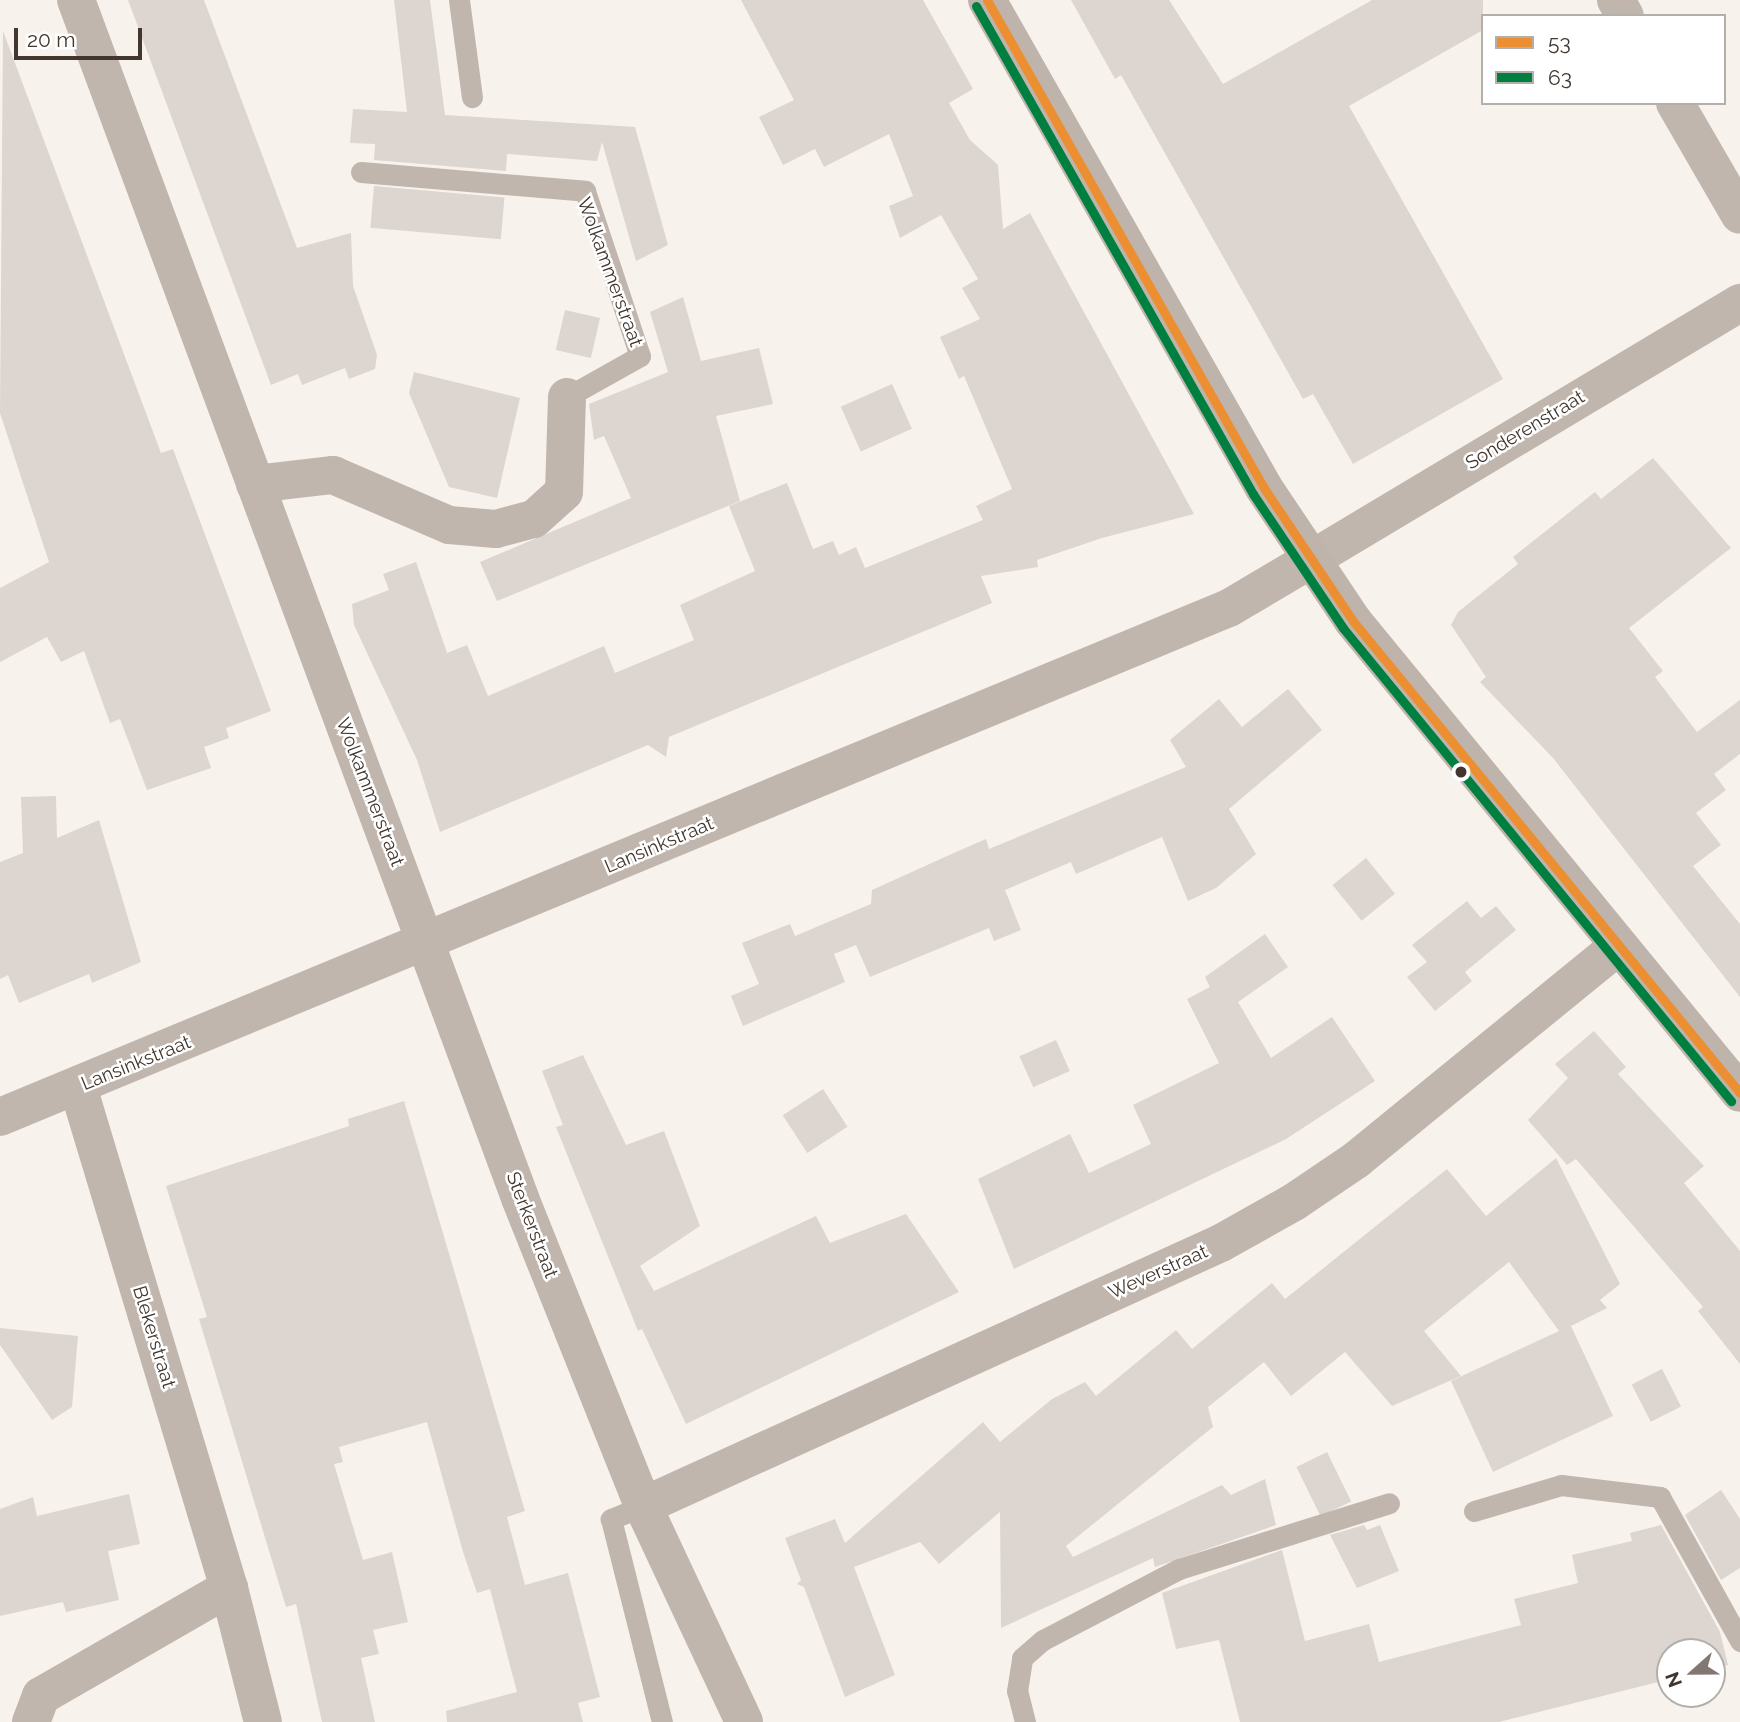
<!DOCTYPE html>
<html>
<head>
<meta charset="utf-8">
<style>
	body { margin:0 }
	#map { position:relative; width:1740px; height:1722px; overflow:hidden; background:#f8f2ed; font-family:Raleway,sans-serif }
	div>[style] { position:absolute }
	.building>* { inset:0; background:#ddd5cf; transform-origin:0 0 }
	.service>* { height:21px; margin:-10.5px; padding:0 10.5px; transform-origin:10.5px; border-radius:10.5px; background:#c1b6ad }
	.minor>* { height:38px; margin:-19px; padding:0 19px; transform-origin:19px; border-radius:19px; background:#c1b6ad }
	.tertiary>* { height:38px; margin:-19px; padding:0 19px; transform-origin:19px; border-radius:19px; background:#c1b6ad }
	.secondary>* { height:38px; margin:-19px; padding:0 19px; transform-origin:19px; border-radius:19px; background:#bfb4ab }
	.bus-1>* { height:9px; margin:-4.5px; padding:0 4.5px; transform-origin:4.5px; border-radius:4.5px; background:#ec8f32 }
	.bus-2>* { height:9px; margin:-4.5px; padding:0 4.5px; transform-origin:4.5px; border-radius:4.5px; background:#008040 }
	.dots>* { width:19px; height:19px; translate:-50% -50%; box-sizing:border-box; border:4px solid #fff; border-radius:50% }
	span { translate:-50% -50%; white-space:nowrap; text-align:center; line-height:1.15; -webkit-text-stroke:5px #fff; paint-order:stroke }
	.street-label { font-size:19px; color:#42362e }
	.legend { position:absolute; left:1481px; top:14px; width:245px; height:91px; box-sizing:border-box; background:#fff; border:2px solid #b3afab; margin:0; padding:9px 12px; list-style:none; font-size:21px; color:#42362e }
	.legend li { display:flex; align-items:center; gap:14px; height:35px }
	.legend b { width:35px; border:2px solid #b3afab }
	.north { position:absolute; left:1656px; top:1638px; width:70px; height:70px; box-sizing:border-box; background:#fff; border:2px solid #b3afab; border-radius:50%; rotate:249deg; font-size:19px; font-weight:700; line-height:28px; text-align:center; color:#42362e }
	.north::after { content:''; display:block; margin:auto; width:24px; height:32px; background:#827871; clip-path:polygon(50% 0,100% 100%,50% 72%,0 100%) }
	.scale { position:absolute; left:14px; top:28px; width:128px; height:32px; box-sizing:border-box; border:4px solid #42362e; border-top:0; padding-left:9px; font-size:21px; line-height:24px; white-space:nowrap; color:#42362e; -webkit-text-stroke:5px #fff; paint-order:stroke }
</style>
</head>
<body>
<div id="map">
	<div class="building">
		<i style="clip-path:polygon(128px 0,204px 0,297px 248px,351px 233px,353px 286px,377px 355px,375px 369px,349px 379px,345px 368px,302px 385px,298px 374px,271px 385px)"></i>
		<i style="clip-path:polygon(394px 0,430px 0,445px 115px,635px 127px,668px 245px,636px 261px,602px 142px,597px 161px,507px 154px,506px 171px,374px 160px,375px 144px,350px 143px,353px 109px,407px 112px)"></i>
		<i style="clip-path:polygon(741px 0,923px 0,973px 89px,949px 103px,970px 140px,998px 165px,1003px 229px,1030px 213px,1194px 514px,1102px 538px,1037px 560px,1038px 567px,981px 576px,992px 603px,669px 737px,666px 757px,648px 745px,440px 832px,417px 760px,354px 625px,352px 604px,389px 590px,383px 574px,416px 562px,447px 653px,467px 645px,488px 696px,604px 646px,615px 673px,694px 640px,680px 605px,755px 571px,729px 506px,787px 483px,813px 549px,833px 541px,839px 555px,856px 547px,865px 568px,983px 520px,976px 506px,1012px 489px,964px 376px,959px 379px,940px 337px,980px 319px,962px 288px,978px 279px,941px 215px,900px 238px,889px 206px,913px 196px,889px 134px,824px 167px,815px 149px,783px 165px,759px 117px,794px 100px)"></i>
		<i style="clip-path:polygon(1071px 0,1169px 0,1223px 84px,1372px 0,1483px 0,1483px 30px,1349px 106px,1503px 379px,1353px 464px,1313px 394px,1303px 399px,1121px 75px,1115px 79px)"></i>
		<i style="clip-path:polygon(3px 31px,161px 453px,173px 449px,271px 711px,226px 728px,229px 738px,204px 747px,211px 768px,147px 790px,120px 719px,110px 723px,84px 651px,61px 662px,47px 637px,0 662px,0 588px,49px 562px,0 413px)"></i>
		<i style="left:374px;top:186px;width:131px;height:42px;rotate:5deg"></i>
		<i style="clip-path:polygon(683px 297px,701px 361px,759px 348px,773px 404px,716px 416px,740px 501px,497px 601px,480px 562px,631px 498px,604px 436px,594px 440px,589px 404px,668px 372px,650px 312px)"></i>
		<i style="left:565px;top:310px;width:36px;height:41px;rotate:13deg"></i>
		<i style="clip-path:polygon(414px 372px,520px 398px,497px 498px,449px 487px,409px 393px)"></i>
		<i style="left:892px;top:384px;width:49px;height:56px;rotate:66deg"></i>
		<i style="clip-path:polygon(1653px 458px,1731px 548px,1629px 628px,1663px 671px,1655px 677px,1697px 732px,1740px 700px,1740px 754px,1714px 774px,1726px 790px,1696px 813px,1721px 845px,1693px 866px,1740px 924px,1740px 997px,1553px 758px,1480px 682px,1486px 677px,1451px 625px,1458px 612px,1518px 564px,1513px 557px,1595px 492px,1601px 499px)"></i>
		<i style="clip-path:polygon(1288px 689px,1322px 730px,1229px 809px,1256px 854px,1216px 888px,1188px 901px,1162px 837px,1076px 874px,1071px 862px,1005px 890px,1021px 930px,994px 941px,989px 928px,870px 977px,856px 945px,834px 954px,845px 982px,743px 1026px,731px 996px,759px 984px,742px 943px,790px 924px,795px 936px,871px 904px,872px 890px,956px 852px,986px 839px,989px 849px,1186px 767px,1170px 740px,1219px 699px,1242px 727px)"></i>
		<i style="clip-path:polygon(56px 796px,57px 838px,99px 820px,141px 962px,92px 983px,89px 974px,19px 1003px,8px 975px,0 979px,0 862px,23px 853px,21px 797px)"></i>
		<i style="left:1366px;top:858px;width:46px;height:43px;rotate:51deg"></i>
		<i style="clip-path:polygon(1467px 901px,1481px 918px,1496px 906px,1516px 930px,1465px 972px,1472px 981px,1435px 1011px,1407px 977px,1427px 962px,1412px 945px)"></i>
		<i style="clip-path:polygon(1265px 934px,1288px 967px,1238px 1002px,1271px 1058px,1332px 1017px,1375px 1081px,1286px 1139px,1014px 1269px,978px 1179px,1070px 1134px,1089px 1173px,1151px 1144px,1133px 1105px,1219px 1063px,1187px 999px,1210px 987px,1205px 977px)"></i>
		<i style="clip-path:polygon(1594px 1031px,1626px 1067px,1618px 1074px,1704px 1166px,1684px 1183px,1740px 1251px,1740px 1364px,1698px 1311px,1703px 1307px,1576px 1159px,1567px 1165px,1528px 1120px,1568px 1078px,1555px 1064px)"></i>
		<i style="left:1056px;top:1040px;width:34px;height:40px;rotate:66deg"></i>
		<i style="clip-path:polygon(583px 1055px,626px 1145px,664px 1131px,700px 1226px,640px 1266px,654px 1291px,816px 1216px,830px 1243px,906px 1214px,959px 1292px,686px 1424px,642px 1329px,638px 1331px,556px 1127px,563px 1125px,542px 1071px)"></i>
		<i style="left:823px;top:1089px;width:45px;height:48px;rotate:57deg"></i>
		<i style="clip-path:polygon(404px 1101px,525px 1511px,507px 1517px,525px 1585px,568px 1573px,600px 1697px,578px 1703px,583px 1722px,447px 1722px,446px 1711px,517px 1692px,490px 1589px,477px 1593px,463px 1552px,427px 1422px,339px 1447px,343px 1462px,334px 1464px,363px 1560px,392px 1552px,408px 1622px,373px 1630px,379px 1654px,361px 1658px,375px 1722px,322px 1722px,296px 1604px,286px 1607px,199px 1319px,207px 1317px,166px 1186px,349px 1126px,348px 1119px)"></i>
		<i style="clip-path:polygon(1556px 1158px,1620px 1284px,1600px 1300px,1607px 1308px,1571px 1326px,1613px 1416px,1493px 1472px,1451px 1381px,1559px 1331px,1509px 1262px,1424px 1331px,1461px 1376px,1392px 1406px,1345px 1352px,1291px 1396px,1264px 1362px,1208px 1407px,1213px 1427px,1066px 1546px,1073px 1557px,1222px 1485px,1231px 1495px,1265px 1479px,1276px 1525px,1155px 1567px,1153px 1558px,1001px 1628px,1000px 1512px,939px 1564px,920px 1542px,854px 1567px,895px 1675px,845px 1697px,804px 1587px,797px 1584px,801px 1580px,785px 1538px,835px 1519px,845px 1543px,983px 1422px,1000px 1442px,1052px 1399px,1085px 1382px,1096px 1396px,1176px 1330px,1192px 1349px,1272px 1283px,1285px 1299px,1447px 1169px,1486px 1216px)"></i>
		<i style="clip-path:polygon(0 1328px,78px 1336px,72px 1407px,52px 1420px,0 1345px)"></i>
		<i style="left:1662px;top:1369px;width:42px;height:34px;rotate:63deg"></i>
		<i style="left:1327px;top:1452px;width:55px;height:34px;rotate:64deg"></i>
		<i style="clip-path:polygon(1721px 1490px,1740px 1519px,1740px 1568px,1721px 1580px,1685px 1515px)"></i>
		<i style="clip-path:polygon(129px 1494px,140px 1544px,108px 1551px,119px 1600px,66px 1612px,63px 1602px,0 1616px,0 1509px,33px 1497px,37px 1516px)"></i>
		<i style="clip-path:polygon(1364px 1525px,1367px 1530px,1380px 1525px,1399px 1571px,1357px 1588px,1330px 1535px)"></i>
		<i style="clip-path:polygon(1661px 1525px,1720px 1632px,1728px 1665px,1712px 1669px,1712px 1652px,1670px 1652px,1670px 1679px,1499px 1722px,1240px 1722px,1219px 1640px,1176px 1649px,1162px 1593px,1282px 1550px,1305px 1641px,1369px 1624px,1379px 1662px,1521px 1625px,1514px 1599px,1578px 1583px,1572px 1555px,1632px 1541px,1630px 1533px)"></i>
	</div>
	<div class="service">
		<i style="left:459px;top:0;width:98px;rotate:82.4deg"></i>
		<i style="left:361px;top:172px;width:225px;rotate:4.8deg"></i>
		<i style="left:585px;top:191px;width:174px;rotate:71.6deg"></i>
		<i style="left:640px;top:356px;width:84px;rotate:150.7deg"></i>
		<i style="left:643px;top:1506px;width:35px;rotate:158deg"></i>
		<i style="left:611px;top:1519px;width:209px;rotate:75.9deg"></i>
		<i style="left:1474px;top:1511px;width:91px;rotate:-16.6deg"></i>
		<i style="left:1561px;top:1485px;width:100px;rotate:6.9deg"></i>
		<i style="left:1660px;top:1497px;width:165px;rotate:60.9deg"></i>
		<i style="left:1025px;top:1722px;width:32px;rotate:-104deg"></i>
		<i style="left:1017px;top:1691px;width:33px;rotate:-81deg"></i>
		<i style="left:1022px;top:1658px;width:28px;rotate:-41deg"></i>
		<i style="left:1043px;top:1640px;width:153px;rotate:-27.6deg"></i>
		<i style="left:1179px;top:1569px;width:220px;rotate:-17.4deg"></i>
	</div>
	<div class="minor">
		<i style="left:76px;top:0;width:1278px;rotate:69.66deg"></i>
		<i style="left:520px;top:1198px;width:332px;rotate:68.2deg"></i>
		<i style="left:643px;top:1506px;width:238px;rotate:64.9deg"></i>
		<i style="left:1616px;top:0;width:18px;rotate:61deg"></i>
		<i style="left:1675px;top:103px;width:129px;rotate:59.9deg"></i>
		<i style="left:255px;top:484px;width:79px;rotate:-6.6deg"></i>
		<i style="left:333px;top:475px;width:126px;rotate:23.3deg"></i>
		<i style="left:449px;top:525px;width:47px;rotate:4.9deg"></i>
		<i style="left:496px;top:529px;width:39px;rotate:-15deg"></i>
		<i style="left:534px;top:519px;width:40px;rotate:-42deg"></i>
		<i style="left:564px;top:492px;width:95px;rotate:-88.2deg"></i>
		<i style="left:1312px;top:559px;width:499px;rotate:-30.9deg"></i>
		<i style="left:78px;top:1087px;width:523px;rotate:73.23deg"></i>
		<i style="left:229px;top:1588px;width:138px;rotate:75.8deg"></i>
		<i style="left:643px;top:1506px;width:635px;rotate:-24.47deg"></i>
		<i style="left:1221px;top:1243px;width:84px;rotate:-29.3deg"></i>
		<i style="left:1294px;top:1202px;width:75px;rotate:-34.1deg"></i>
		<i style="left:1356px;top:1160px;width:337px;rotate:-39.2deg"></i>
		<i style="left:31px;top:1722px;width:28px;rotate:-69deg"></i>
		<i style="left:41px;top:1696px;width:217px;rotate:-29.9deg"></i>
	</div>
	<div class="tertiary">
		<i style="left:0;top:1117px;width:1330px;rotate:-22.5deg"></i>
		<i style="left:1229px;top:608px;width:96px;rotate:-30.6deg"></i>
	</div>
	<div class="secondary">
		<i style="left:987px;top:0;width:561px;rotate:60.42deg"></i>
		<i style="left:1264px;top:488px;width:160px;rotate:56.2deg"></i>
		<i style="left:1353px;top:621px;width:610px;rotate:50.65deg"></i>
	</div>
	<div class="bus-1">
		<i style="left:987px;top:0;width:561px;rotate:60.42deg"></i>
		<i style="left:1264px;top:488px;width:160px;rotate:56.2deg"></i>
		<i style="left:1353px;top:621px;width:610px;rotate:50.65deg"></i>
	</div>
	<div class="bus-2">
		<i style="left:976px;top:6px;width:561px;rotate:60.42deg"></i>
		<i style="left:1253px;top:494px;width:161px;rotate:56.1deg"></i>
		<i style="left:1343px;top:628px;width:612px;rotate:50.64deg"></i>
	</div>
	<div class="dots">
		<i style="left:1461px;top:772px;background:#42362e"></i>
	</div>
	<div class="street-label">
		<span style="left:610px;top:272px;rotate:70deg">Wolkammerstraat</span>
		<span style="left:1525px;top:430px;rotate:-31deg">Sonderenstraat</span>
		<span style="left:370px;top:792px;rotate:69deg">Wolkammerstraat</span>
		<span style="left:659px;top:845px;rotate:-23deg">Lansinkstraat</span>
		<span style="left:136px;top:1063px;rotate:-22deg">Lansinkstraat</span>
		<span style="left:532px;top:1225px;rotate:69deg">Sterkerstraat</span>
		<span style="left:1158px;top:1272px;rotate:-24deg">Weverstraat</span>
		<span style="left:154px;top:1337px;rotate:73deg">Blekerstraat</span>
	</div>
	<ul class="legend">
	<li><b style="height:9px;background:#ec8f32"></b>53</li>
	<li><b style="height:9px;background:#008040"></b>63</li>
	</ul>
	<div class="north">N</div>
	<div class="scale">20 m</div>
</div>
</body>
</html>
